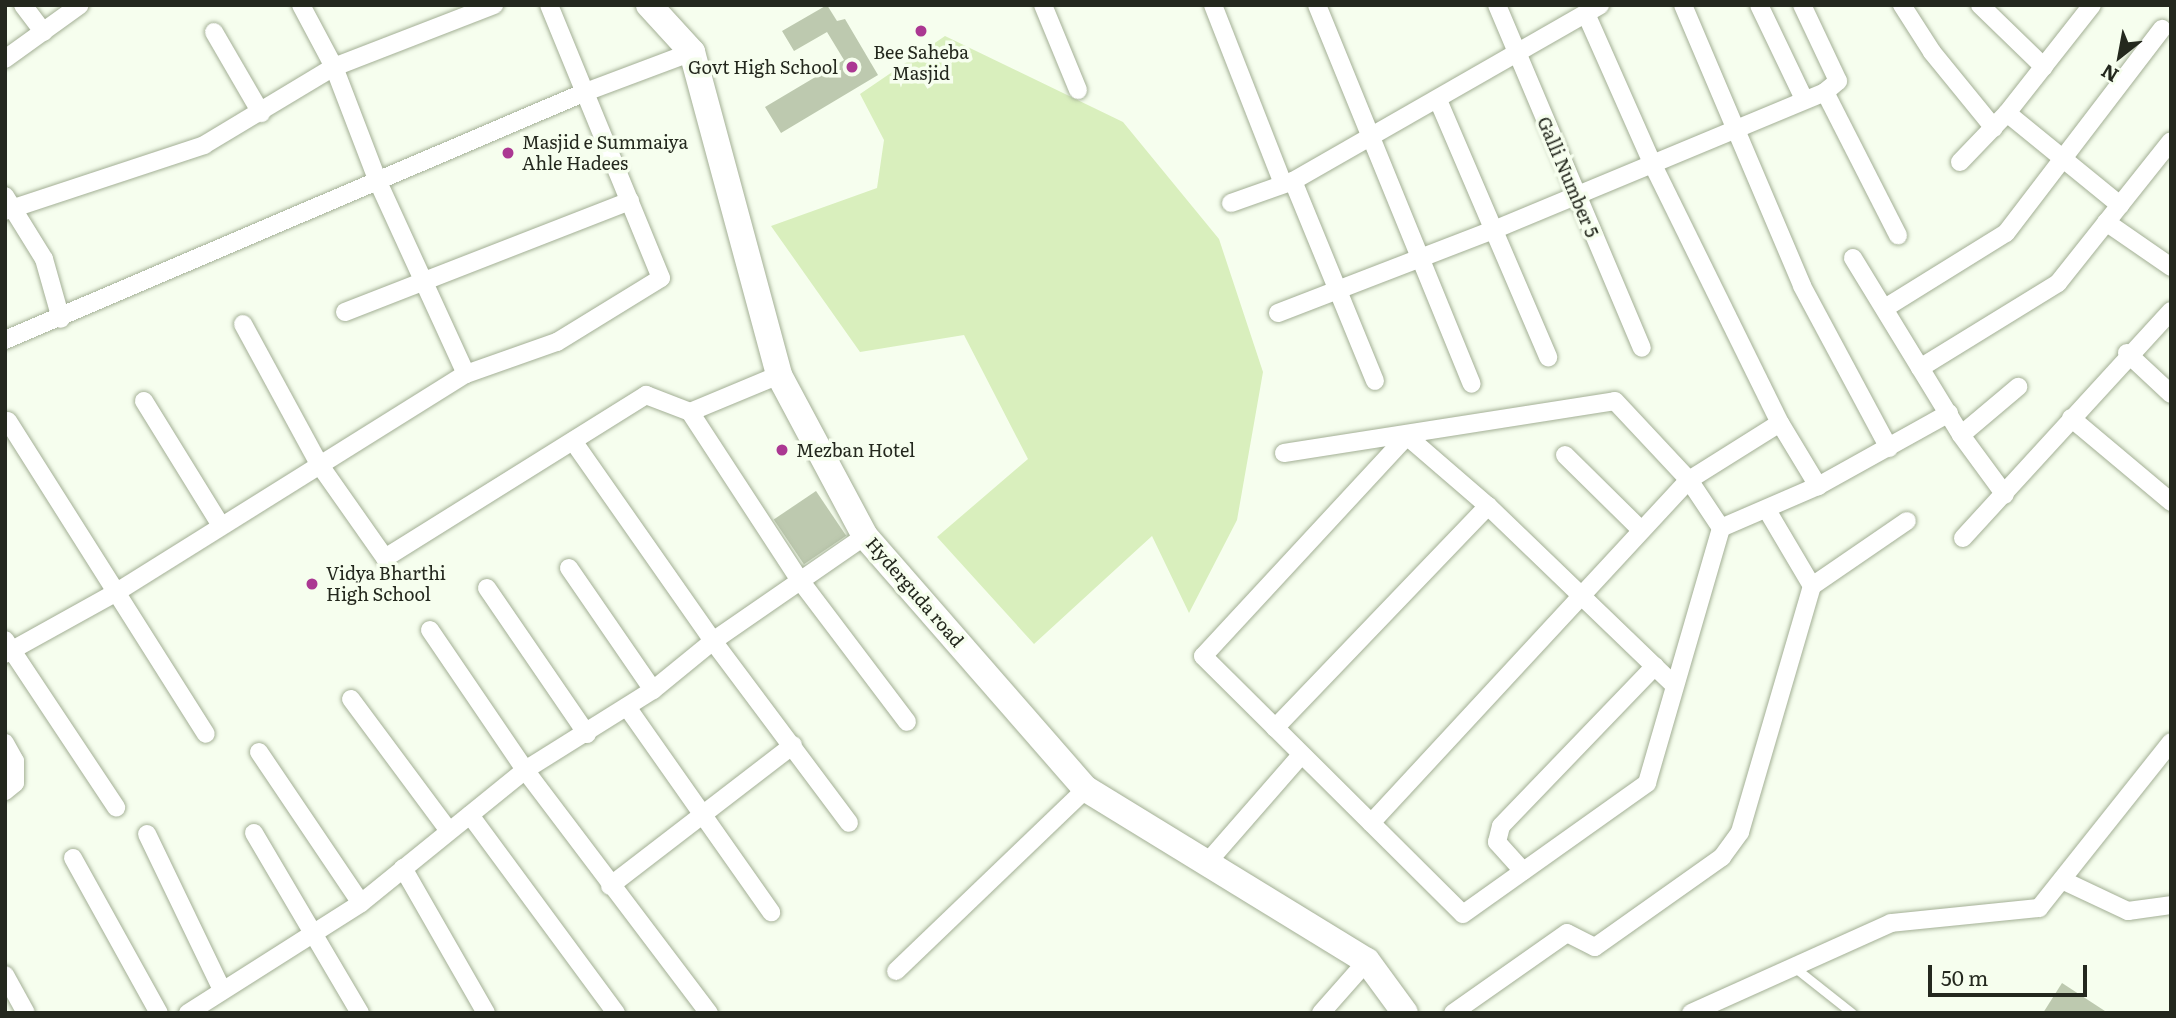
<!DOCTYPE html>
<html>
<head>
<meta charset="utf-8">
<style>
	body { margin:0 }
	#map { position:relative; width:2176px; height:1018px; overflow:hidden; background:#f6feee; font-family:Literata,serif }
	div>[style] { position:absolute }
	.green>* { inset:0; background:#d9efbd }
	.building>* { inset:0; background:#bdc9af; transform-origin:0 0 }
	.roads { filter:drop-shadow(0 0 2px #a3af95) drop-shadow(0 0 2px #a3af95) }
	.lane>* { height:9px; margin:-4.5px; padding:0 4.5px; transform-origin:4.5px; border-radius:4.5px; background:#fff }
	.street>* { height:18px; margin:-9px; padding:0 9px; transform-origin:9px; border-radius:9px; background:#fff }
	.secondary>* { height:26px; margin:-13px; padding:0 13px; transform-origin:13px; border-radius:13px; background:#fff }
	.dots>* { width:19px; height:19px; translate:-50% -50%; box-sizing:border-box; border:4px solid #f6feee; border-radius:50% }
	span { translate:-50% -50%; white-space:nowrap; text-align:center; line-height:1.15; -webkit-text-stroke:7px #f6feee; paint-order:stroke }
	.poi-label { font-size:18px; color:#24281e }
	.right { translate:-100% -50%; text-align:right }
	.left { translate:0 -50%; text-align:left }
	.street-label { font-size:18px; color:#24281e }
	.frame { position:absolute; inset:0; border:7px solid #24281e; pointer-events:none }
	.north { position:absolute; left:2085px; top:21px; width:70px; height:70px; -webkit-text-stroke:5px #f6feee; paint-order:stroke; rotate:211deg; font-size:19px; font-weight:700; line-height:28px; text-align:center; color:#24281e }
	.north::after { content:''; display:block; margin:auto; width:24px; height:32px; background:#24281e; clip-path:polygon(50% 0,100% 100%,50% 72%,0 100%) }
	.scale { position:absolute; left:1928px; top:965px; width:159px; height:32px; box-sizing:border-box; border:4px solid #24281e; border-top:0; padding-left:9px; font-size:21px; line-height:24px; white-space:nowrap; color:#24281e; -webkit-text-stroke:5px #f6feee; paint-order:stroke }
</style>
</head>
<body>
<div id="map">
	<div class="green">
		<i style="clip-path:polygon(945px 36px,1123px 122px,1219px 239px,1263px 372px,1237px 520px,1189px 613px,1152px 536px,1034px 644px,937px 537px,1028px 459px,964px 335px,860px 352px,771px 226px,877px 188px,884px 140px,860px 94px)"></i>
	</div>
	<div class="building">
		<i style="clip-path:polygon(827px 5px,837px 21px,845px 19px,878px 75px,781px 133px,765px 107px,844px 60px,827px 32px,794px 51px,782px 31px)"></i>
		<i style="left:816px;top:491px;width:54px;height:51px;rotate:56deg"></i>
		<i style="clip-path:polygon(2062px 983px,2108px 1013px,2043px 1013px)"></i>
	</div>
	<div class="roads">
		<div class="lane">
			<i style="left:1794px;top:967px;width:74px;rotate:38.4deg"></i>
		</div>
		<div class="street">
			<i style="left:23px;top:5px;width:34px;rotate:53deg"></i>
			<i style="left:301px;top:5px;width:70px;rotate:62deg"></i>
			<i style="left:334px;top:67px;width:125px;rotate:69deg"></i>
			<i style="left:379px;top:184px;width:209px;rotate:65.4deg"></i>
			<i style="left:1043px;top:5px;width:92px;rotate:67.6deg"></i>
			<i style="left:1213px;top:5px;width:192px;rotate:68.6deg"></i>
			<i style="left:1317px;top:5px;width:409px;rotate:67.8deg"></i>
			<i style="left:1497px;top:5px;width:372px;rotate:67.1deg"></i>
			<i style="left:1683px;top:5px;width:305px;rotate:67deg"></i>
			<i style="left:1802px;top:286px;width:184px;rotate:61.8deg"></i>
			<i style="left:1759px;top:5px;width:104px;rotate:64.4deg"></i>
			<i style="left:1902px;top:5px;width:56px;rotate:57.4deg"></i>
			<i style="left:1932px;top:52px;width:98px;rotate:50.8deg"></i>
			<i style="left:1980px;top:5px;width:89px;rotate:44.1deg"></i>
			<i style="left:1587px;top:16px;width:163px;rotate:66.1deg"></i>
			<i style="left:1653px;top:165px;width:288px;rotate:63.8deg"></i>
			<i style="left:1780px;top:423px;width:74px;rotate:58.9deg"></i>
			<i style="left:214px;top:32px;width:94px;rotate:59.9deg"></i>
			<i style="left:5px;top:59px;width:92px;rotate:-35.8deg"></i>
			<i style="left:1825px;top:92px;width:161px;rotate:63deg"></i>
			<i style="left:1438px;top:100px;width:280px;rotate:66.8deg"></i>
			<i style="left:2007px;top:113px;width:146px;rotate:39.2deg"></i>
			<i style="left:1960px;top:162px;width:68px;rotate:-46.2deg"></i>
			<i style="left:2007px;top:113px;width:137px;rotate:-51.8deg"></i>
			<i style="left:1293px;top:181px;width:216px;rotate:67.7deg"></i>
			<i style="left:5px;top:196px;width:74px;rotate:58.2deg"></i>
			<i style="left:44px;top:259px;width:62px;rotate:74.2deg"></i>
			<i style="left:1231px;top:203px;width:66px;rotate:-19.5deg"></i>
			<i style="left:1293px;top:181px;width:354px;rotate:-29.8deg"></i>
			<i style="left:5px;top:211px;width:210px;rotate:-18.3deg"></i>
			<i style="left:204px;top:145px;width:152px;rotate:-31deg"></i>
			<i style="left:334px;top:67px;width:172px;rotate:-21.2deg"></i>
			<i style="left:2106px;top:222px;width:79px;rotate:34.7deg"></i>
			<i style="left:1853px;top:258px;width:207px;rotate:58.6deg"></i>
			<i style="left:1961px;top:435px;width:74px;rotate:53.7deg"></i>
			<i style="left:1885px;top:308px;width:142px;rotate:-31.8deg"></i>
			<i style="left:2006px;top:233px;width:257px;rotate:-52.6deg"></i>
			<i style="left:345px;top:312px;width:306px;rotate:-21.3deg"></i>
			<i style="left:1278px;top:313px;width:234px;rotate:-21.1deg"></i>
			<i style="left:1496px;top:229px;width:356px;rotate:-22.6deg"></i>
			<i style="left:1825px;top:92px;width:17px;rotate:-40deg"></i>
			<i style="left:1838px;top:81px;width:84px;rotate:-115.3deg"></i>
			<i style="left:243px;top:324px;width:159px;rotate:61.5deg"></i>
			<i style="left:319px;top:464px;width:115px;rotate:54.9deg"></i>
			<i style="left:385px;top:558px;width:308px;rotate:-32deg"></i>
			<i style="left:646px;top:395px;width:47px;rotate:21.1deg"></i>
			<i style="left:690px;top:412px;width:96px;rotate:-22.6deg"></i>
			<i style="left:5px;top:340px;width:629px;rotate:-23.14deg"></i>
			<i style="left:583px;top:93px;width:116px;rotate:-20.6deg"></i>
			<i style="left:2127px;top:353px;width:60px;rotate:43deg"></i>
			<i style="left:1920px;top:368px;width:162px;rotate:-31.6deg"></i>
			<i style="left:2058px;top:283px;width:181px;rotate:-51.5deg"></i>
			<i style="left:144px;top:401px;width:145px;rotate:58.3deg"></i>
			<i style="left:690px;top:412px;width:199px;rotate:56.9deg"></i>
			<i style="left:799px;top:579px;width:179px;rotate:52.9deg"></i>
			<i style="left:2071px;top:418px;width:131px;rotate:40deg"></i>
			<i style="left:8px;top:421px;width:370px;rotate:57.7deg"></i>
			<i style="left:1961px;top:435px;width:75px;rotate:-40.1deg"></i>
			<i style="left:573px;top:441px;width:244px;rotate:55deg"></i>
			<i style="left:713px;top:641px;width:227px;rotate:53.2deg"></i>
			<i style="left:1284px;top:453px;width:335px;rotate:-8.9deg"></i>
			<i style="left:1615px;top:401px;width:108px;rotate:46.9deg"></i>
			<i style="left:1689px;top:480px;width:58px;rotate:56.3deg"></i>
			<i style="left:1565px;top:455px;width:107px;rotate:44.6deg"></i>
			<i style="left:1767px;top:510px;width:88px;rotate:59.4deg"></i>
			<i style="left:1963px;top:538px;width:308px;rotate:-47.5deg"></i>
			<i style="left:569px;top:568px;width:148px;rotate:55.5deg"></i>
			<i style="left:487px;top:588px;width:177px;rotate:55.6deg"></i>
			<i style="left:430px;top:630px;width:169px;rotate:55.8deg"></i>
			<i style="left:525px;top:770px;width:305px;rotate:52.9deg"></i>
			<i style="left:5px;top:640px;width:201px;rotate:56.4deg"></i>
			<i style="left:5px;top:654px;width:126px;rotate:-29deg"></i>
			<i style="left:115px;top:593px;width:414px;rotate:-32deg"></i>
			<i style="left:466px;top:374px;width:96px;rotate:-19.4deg"></i>
			<i style="left:557px;top:342px;width:122px;rotate:-31.6deg"></i>
			<i style="left:661px;top:278px;width:295px;rotate:-112.3deg"></i>
			<i style="left:1673px;top:684px;width:257px;rotate:-136.1deg"></i>
			<i style="left:1488px;top:506px;width:107px;rotate:-139.2deg"></i>
			<i style="left:1407px;top:436px;width:300px;rotate:132.8deg"></i>
			<i style="left:1203px;top:656px;width:366px;rotate:44.8deg"></i>
			<i style="left:1463px;top:914px;width:226px;rotate:-35.4deg"></i>
			<i style="left:1647px;top:783px;width:266px;rotate:-73.8deg"></i>
			<i style="left:1721px;top:528px;width:106px;rotate:-23.4deg"></i>
			<i style="left:1818px;top:486px;width:150px;rotate:-29.1deg"></i>
			<i style="left:351px;top:699px;width:164px;rotate:53.4deg"></i>
			<i style="left:627px;top:707px;width:251px;rotate:54.9deg"></i>
			<i style="left:1275px;top:728px;width:308px;rotate:-46.2deg"></i>
			<i style="left:5px;top:743px;width:21px;rotate:61deg"></i>
			<i style="left:15px;top:761px;width:22px;rotate:90deg"></i>
			<i style="left:15px;top:783px;width:13px;rotate:141deg"></i>
			<i style="left:259px;top:752px;width:182px;rotate:56deg"></i>
			<i style="left:470px;top:815px;width:246px;rotate:53.6deg"></i>
			<i style="left:1371px;top:823px;width:468px;rotate:-47.2deg"></i>
			<i style="left:1689px;top:480px;width:107px;rotate:-32.1deg"></i>
			<i style="left:254px;top:833px;width:209px;rotate:59.5deg"></i>
			<i style="left:147px;top:834px;width:173px;rotate:64.3deg"></i>
			<i style="left:73px;top:858px;width:177px;rotate:61deg"></i>
			<i style="left:1206px;top:864px;width:145px;rotate:-48.9deg"></i>
			<i style="left:403px;top:868px;width:167px;rotate:60.2deg"></i>
			<i style="left:1523px;top:871px;width:39px;rotate:-132deg"></i>
			<i style="left:1497px;top:842px;width:16px;rotate:-76deg"></i>
			<i style="left:1501px;top:826px;width:222px;rotate:-46.1deg"></i>
			<i style="left:2062px;top:880px;width:73px;rotate:25.2deg"></i>
			<i style="left:2128px;top:911px;width:43px;rotate:-7.9deg"></i>
			<i style="left:610px;top:886px;width:231px;rotate:-37.6deg"></i>
			<i style="left:896px;top:971px;width:263px;rotate:-43.8deg"></i>
			<i style="left:5px;top:975px;width:43px;rotate:61.1deg"></i>
			<i style="left:188px;top:1013px;width:205px;rotate:-32.4deg"></i>
			<i style="left:361px;top:903px;width:211px;rotate:-39deg"></i>
			<i style="left:525px;top:770px;width:151px;rotate:-32deg"></i>
			<i style="left:653px;top:690px;width:77px;rotate:-39.2deg"></i>
			<i style="left:713px;top:641px;width:185px;rotate:-34.6deg"></i>
			<i style="left:1321px;top:1013px;width:69px;rotate:-48.5deg"></i>
			<i style="left:1453px;top:1013px;width:139px;rotate:-35.1deg"></i>
			<i style="left:1567px;top:933px;width:31px;rotate:27deg"></i>
			<i style="left:1595px;top:947px;width:156px;rotate:-35.3deg"></i>
			<i style="left:1722px;top:857px;width:31px;rotate:-54deg"></i>
			<i style="left:1740px;top:832px;width:256px;rotate:-73.7deg"></i>
			<i style="left:1812px;top:586px;width:115px;rotate:-34.4deg"></i>
			<i style="left:1691px;top:1013px;width:219px;rotate:-24.2deg"></i>
			<i style="left:1891px;top:923px;width:149px;rotate:-5.8deg"></i>
			<i style="left:2039px;top:908px;width:212px;rotate:-51.5deg"></i>
		</div>
		<div class="secondary">
			<i style="left:649px;top:5px;width:64px;rotate:47.5deg"></i>
			<i style="left:692px;top:52px;width:335px;rotate:74.9deg"></i>
			<i style="left:779px;top:375px;width:183px;rotate:61.9deg"></i>
			<i style="left:865px;top:536px;width:336px;rotate:48.9deg"></i>
			<i style="left:1086px;top:789px;width:329px;rotate:31.5deg"></i>
			<i style="left:1367px;top:961px;width:64px;rotate:53.8deg"></i>
		</div>
	</div>
	<div class="dots">
		<i style="left:921px;top:31px;background:#ab3892"></i>
		<i style="left:852px;top:67px;background:#ab3892"></i>
		<i style="left:508px;top:153px;background:#ab3892"></i>
		<i style="left:782px;top:450px;background:#ab3892"></i>
		<i style="left:312px;top:584px;background:#ab3892"></i>
	</div>
	<div class="poi-label">
		<span style="left:921px;top:63px">Bee Saheba<br>Masjid</span>
		<span class="right" style="left:838px;top:67px">Govt High School</span>
		<span class="left" style="left:522px;top:153px">Masjid e Summaiya<br>Ahle Hadees</span>
		<span class="left" style="left:796px;top:450px">Mezban Hotel</span>
		<span class="left" style="left:326px;top:584px">Vidya Bharthi<br>High School</span>
	</div>
	<div class="street-label">
		<span style="left:1568px;top:177px;rotate:67deg">Galli Number 5</span>
		<span style="left:915px;top:592px;rotate:49deg">Hyderguda road</span>
	</div>
	<div class="frame"></div>
	<div class="north">N</div>
	<div class="scale">50 m</div>
</div>
</body>
</html>
